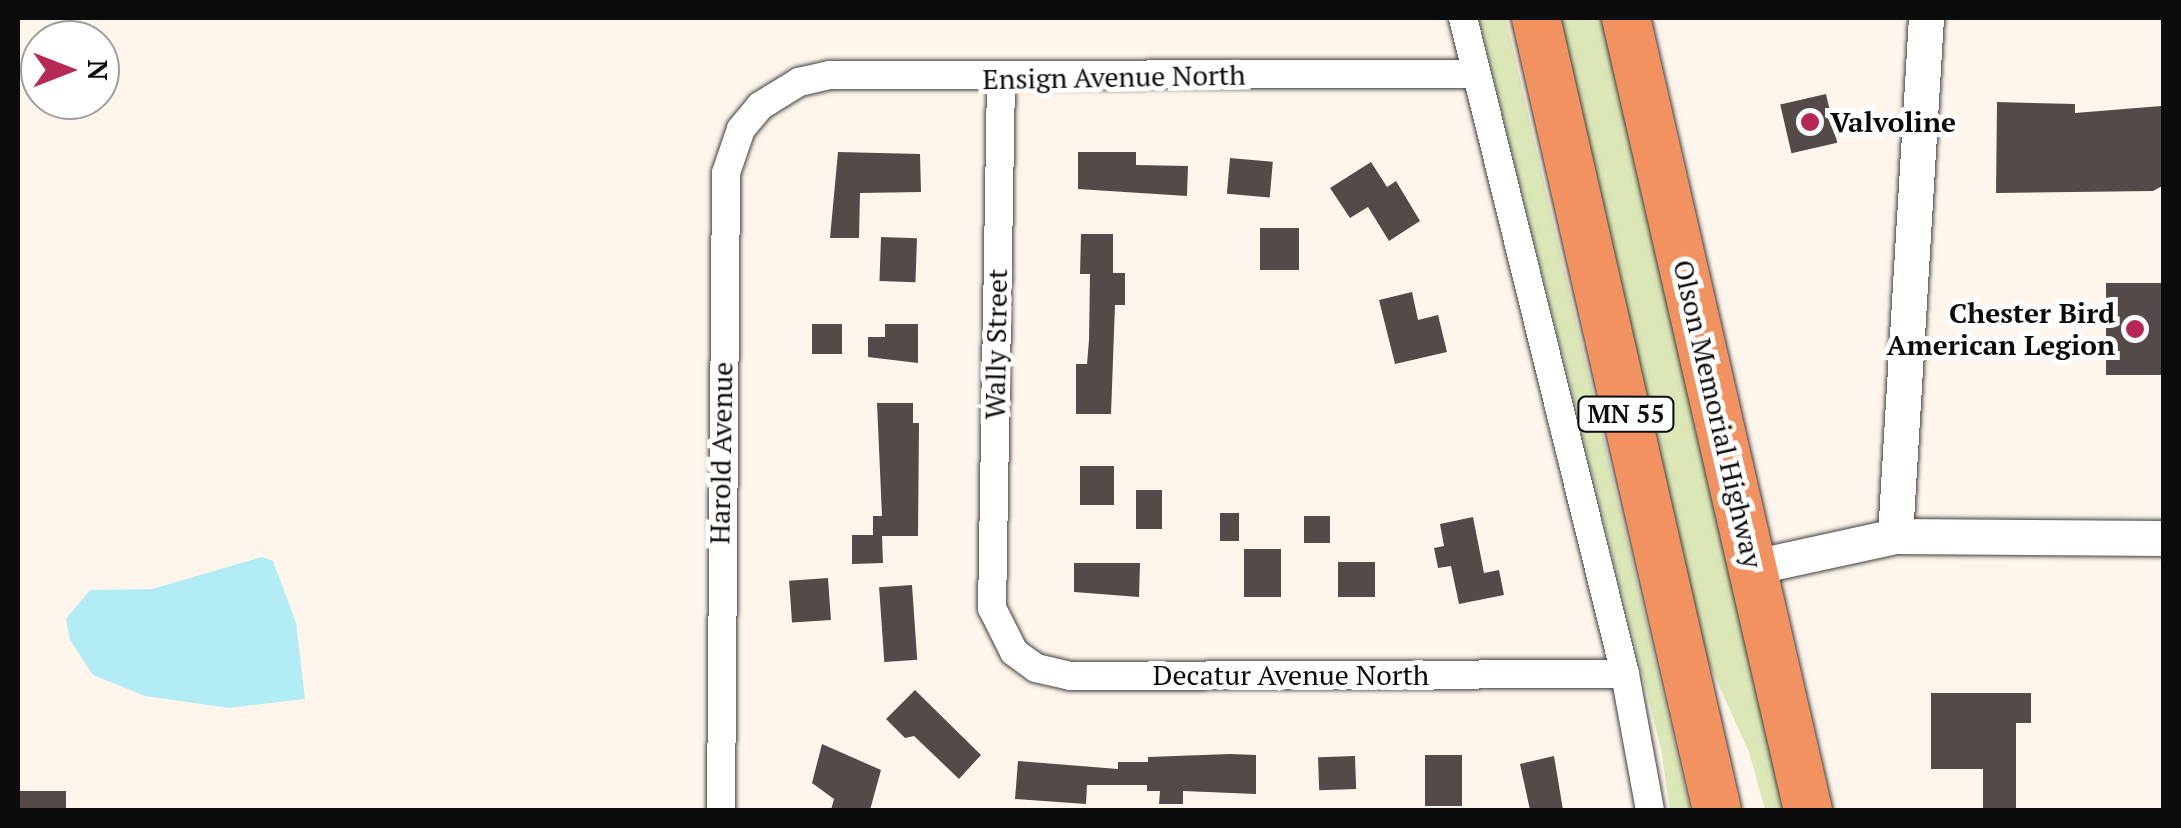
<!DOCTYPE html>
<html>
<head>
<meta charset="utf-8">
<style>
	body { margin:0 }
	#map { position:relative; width:2181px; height:828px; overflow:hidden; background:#fef6ec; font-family:"PT Serif",serif }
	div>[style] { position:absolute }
	.green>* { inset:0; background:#dce7b7 }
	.water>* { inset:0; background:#b2ecf4 }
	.building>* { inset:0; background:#544a49; transform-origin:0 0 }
	.roads { filter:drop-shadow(0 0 2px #3f3f3f) drop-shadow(0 0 2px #3f3f3f) }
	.minor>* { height:28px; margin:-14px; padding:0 14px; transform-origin:14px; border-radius:14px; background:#fff }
	.tertiary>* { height:35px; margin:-17.5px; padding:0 17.5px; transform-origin:17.5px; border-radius:17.5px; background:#fff }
	.trunk>* { height:48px; margin:-24px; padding:0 24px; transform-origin:24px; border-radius:24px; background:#f29260 }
	.dots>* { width:28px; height:28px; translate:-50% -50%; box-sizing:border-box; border:5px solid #fff; border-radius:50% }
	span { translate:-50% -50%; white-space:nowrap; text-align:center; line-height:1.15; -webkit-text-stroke:10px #fff; paint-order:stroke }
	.shield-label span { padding:2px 8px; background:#fff; border:2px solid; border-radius:8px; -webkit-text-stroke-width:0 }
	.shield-label { font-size:25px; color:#0c0c0c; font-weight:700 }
	.street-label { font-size:28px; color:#0c0c0c }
	.poi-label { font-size:28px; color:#0c0c0c; font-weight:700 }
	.left { translate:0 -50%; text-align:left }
	.right { translate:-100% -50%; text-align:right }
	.frame { position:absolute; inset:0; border:20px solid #0c0c0c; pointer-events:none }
	.north { position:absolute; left:20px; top:20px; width:100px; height:100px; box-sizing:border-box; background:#fff; border:2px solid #9e9e9e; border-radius:50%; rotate:90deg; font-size:28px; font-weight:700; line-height:40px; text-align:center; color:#0c0c0c }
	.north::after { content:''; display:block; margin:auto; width:35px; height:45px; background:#b62954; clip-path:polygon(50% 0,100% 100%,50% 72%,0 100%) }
</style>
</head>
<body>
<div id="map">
	<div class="green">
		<i style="clip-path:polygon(1479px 18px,1506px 18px,1690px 810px,1670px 810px,1661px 749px)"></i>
		<i style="clip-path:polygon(1557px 18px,1607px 18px,1785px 810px,1765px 810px,1749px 752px,1706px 657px)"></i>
	</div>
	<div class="water">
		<i style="clip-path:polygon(262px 557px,273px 561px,296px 623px,305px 699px,229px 708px,145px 696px,93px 675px,70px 640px,66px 619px,90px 590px,152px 589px)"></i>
	</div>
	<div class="building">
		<i style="left:1826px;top:94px;width:50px;height:47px;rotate:77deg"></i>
		<i style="clip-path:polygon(1997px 102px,2075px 104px,2075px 113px,2161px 106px,2164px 185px,2153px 191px,1996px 193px)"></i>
		<i style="clip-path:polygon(838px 152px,920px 154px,921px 192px,860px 193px,859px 238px,830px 238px)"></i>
		<i style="clip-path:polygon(1078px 152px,1136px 152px,1136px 165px,1188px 166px,1187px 196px,1078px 189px)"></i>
		<i style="left:1230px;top:158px;width:43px;height:36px;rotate:5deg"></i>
		<i style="clip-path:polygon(1371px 162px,1387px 187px,1396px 181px,1420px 221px,1389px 241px,1368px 207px,1350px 218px,1330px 188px)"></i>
		<i style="left:1260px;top:228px;width:39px;height:42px"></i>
		<i style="clip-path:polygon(1081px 234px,1113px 234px,1113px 273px,1125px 273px,1125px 305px,1115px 305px,1111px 414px,1076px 414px,1076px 364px,1087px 364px,1089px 340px,1090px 274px,1080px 274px)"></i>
		<i style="left:881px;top:237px;width:36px;height:44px;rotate:2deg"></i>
		<i style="left:2106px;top:283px;width:58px;height:92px"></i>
		<i style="clip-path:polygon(1412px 292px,1418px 320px,1438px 315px,1447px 352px,1395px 364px,1379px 300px)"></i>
		<i style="left:812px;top:324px;width:30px;height:30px"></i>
		<i style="clip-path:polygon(885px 324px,918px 324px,918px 363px,868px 357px,868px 337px,885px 337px)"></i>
		<i style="clip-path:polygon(877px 403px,913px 403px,913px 423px,919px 423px,918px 536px,882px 536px,883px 563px,852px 564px,852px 535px,873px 535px,873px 516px,882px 516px)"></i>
		<i style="left:1080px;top:466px;width:34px;height:39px"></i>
		<i style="left:1136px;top:490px;width:26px;height:39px"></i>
		<i style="left:1220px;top:513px;width:19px;height:28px"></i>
		<i style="left:1304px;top:516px;width:26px;height:27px"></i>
		<i style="clip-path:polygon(1473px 517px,1484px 573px,1499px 570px,1504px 595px,1459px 604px,1451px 566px,1438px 568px,1434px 548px,1444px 546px,1440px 524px)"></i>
		<i style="left:1244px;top:549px;width:37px;height:48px"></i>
		<i style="left:1338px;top:562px;width:37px;height:35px"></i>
		<i style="clip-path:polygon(1074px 563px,1140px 563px,1139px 597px,1074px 592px)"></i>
		<i style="left:828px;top:578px;width:42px;height:39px;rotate:86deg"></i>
		<i style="left:912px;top:585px;width:75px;height:33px;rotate:86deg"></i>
		<i style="clip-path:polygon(915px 690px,981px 755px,959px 779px,914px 736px,905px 738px,886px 719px)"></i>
		<i style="clip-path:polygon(1931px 693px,2031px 693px,2031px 723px,2016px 723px,2016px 810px,1983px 810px,1983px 769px,1931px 769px)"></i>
		<i style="clip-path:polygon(822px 744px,881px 770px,870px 810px,831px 810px,834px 799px,812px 783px)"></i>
		<i style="clip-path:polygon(1230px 754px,1256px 755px,1256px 794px,1183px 791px,1183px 804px,1159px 804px,1160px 791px,1147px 791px,1147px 785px,1087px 785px,1086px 804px,1015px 799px,1018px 761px,1118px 769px,1118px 762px,1148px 762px,1148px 757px)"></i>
		<i style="left:1425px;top:755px;width:37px;height:51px"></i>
		<i style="left:1355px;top:756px;width:33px;height:37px;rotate:88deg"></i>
		<i style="clip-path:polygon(1554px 756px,1563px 810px,1530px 810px,1520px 764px)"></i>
		<i style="left:18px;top:791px;width:48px;height:19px"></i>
	</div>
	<div class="roads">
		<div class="minor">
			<i style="left:1463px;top:18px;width:676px;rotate:76.13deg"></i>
			<i style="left:1625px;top:674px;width:138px;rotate:79.6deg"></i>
			<i style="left:1001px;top:79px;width:529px;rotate:90.97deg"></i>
			<i style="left:992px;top:608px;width:49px;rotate:63.4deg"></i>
			<i style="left:1014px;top:652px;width:27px;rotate:36deg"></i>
			<i style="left:1036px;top:668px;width:36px;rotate:13deg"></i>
			<i style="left:1071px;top:676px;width:554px;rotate:-0.21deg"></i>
			<i style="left:721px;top:810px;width:637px;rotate:-89.55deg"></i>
			<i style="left:726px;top:173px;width:46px;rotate:-71.2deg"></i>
			<i style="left:741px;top:129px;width:30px;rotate:-50deg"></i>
			<i style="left:760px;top:106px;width:46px;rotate:-31.6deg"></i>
			<i style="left:799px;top:82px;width:32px;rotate:-13deg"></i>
			<i style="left:830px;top:75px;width:646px;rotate:-0.09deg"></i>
		</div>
		<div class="tertiary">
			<i style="left:1895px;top:536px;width:519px;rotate:-86.58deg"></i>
			<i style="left:1753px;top:567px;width:145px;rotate:-12.3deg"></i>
			<i style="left:1895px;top:536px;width:269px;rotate:0.4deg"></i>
		</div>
		<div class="trunk">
			<i style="left:1536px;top:18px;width:812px;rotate:77.13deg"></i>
			<i style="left:1626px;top:18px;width:813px;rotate:77.06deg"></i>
		</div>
	</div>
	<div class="dots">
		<i style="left:1810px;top:122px;background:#b62954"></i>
		<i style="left:2135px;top:329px;background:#b62954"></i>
	</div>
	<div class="shield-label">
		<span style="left:1626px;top:414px">MN 55</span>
	</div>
	<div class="street-label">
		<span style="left:1114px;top:77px;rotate:-1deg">Ensign Avenue North</span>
		<span style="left:996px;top:344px;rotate:-89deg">Wally Street</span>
		<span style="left:1718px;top:414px;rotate:77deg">Olson Memorial Highway</span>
		<span style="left:721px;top:453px;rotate:-89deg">Harold Avenue</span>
		<span style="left:1291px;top:675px">Decatur Avenue North</span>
	</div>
	<div class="poi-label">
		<span class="left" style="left:1830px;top:122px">Valvoline</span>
		<span class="right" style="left:2115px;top:329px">Chester Bird<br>American Legion</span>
	</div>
	<div class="frame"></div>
	<div class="north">N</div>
</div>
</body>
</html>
